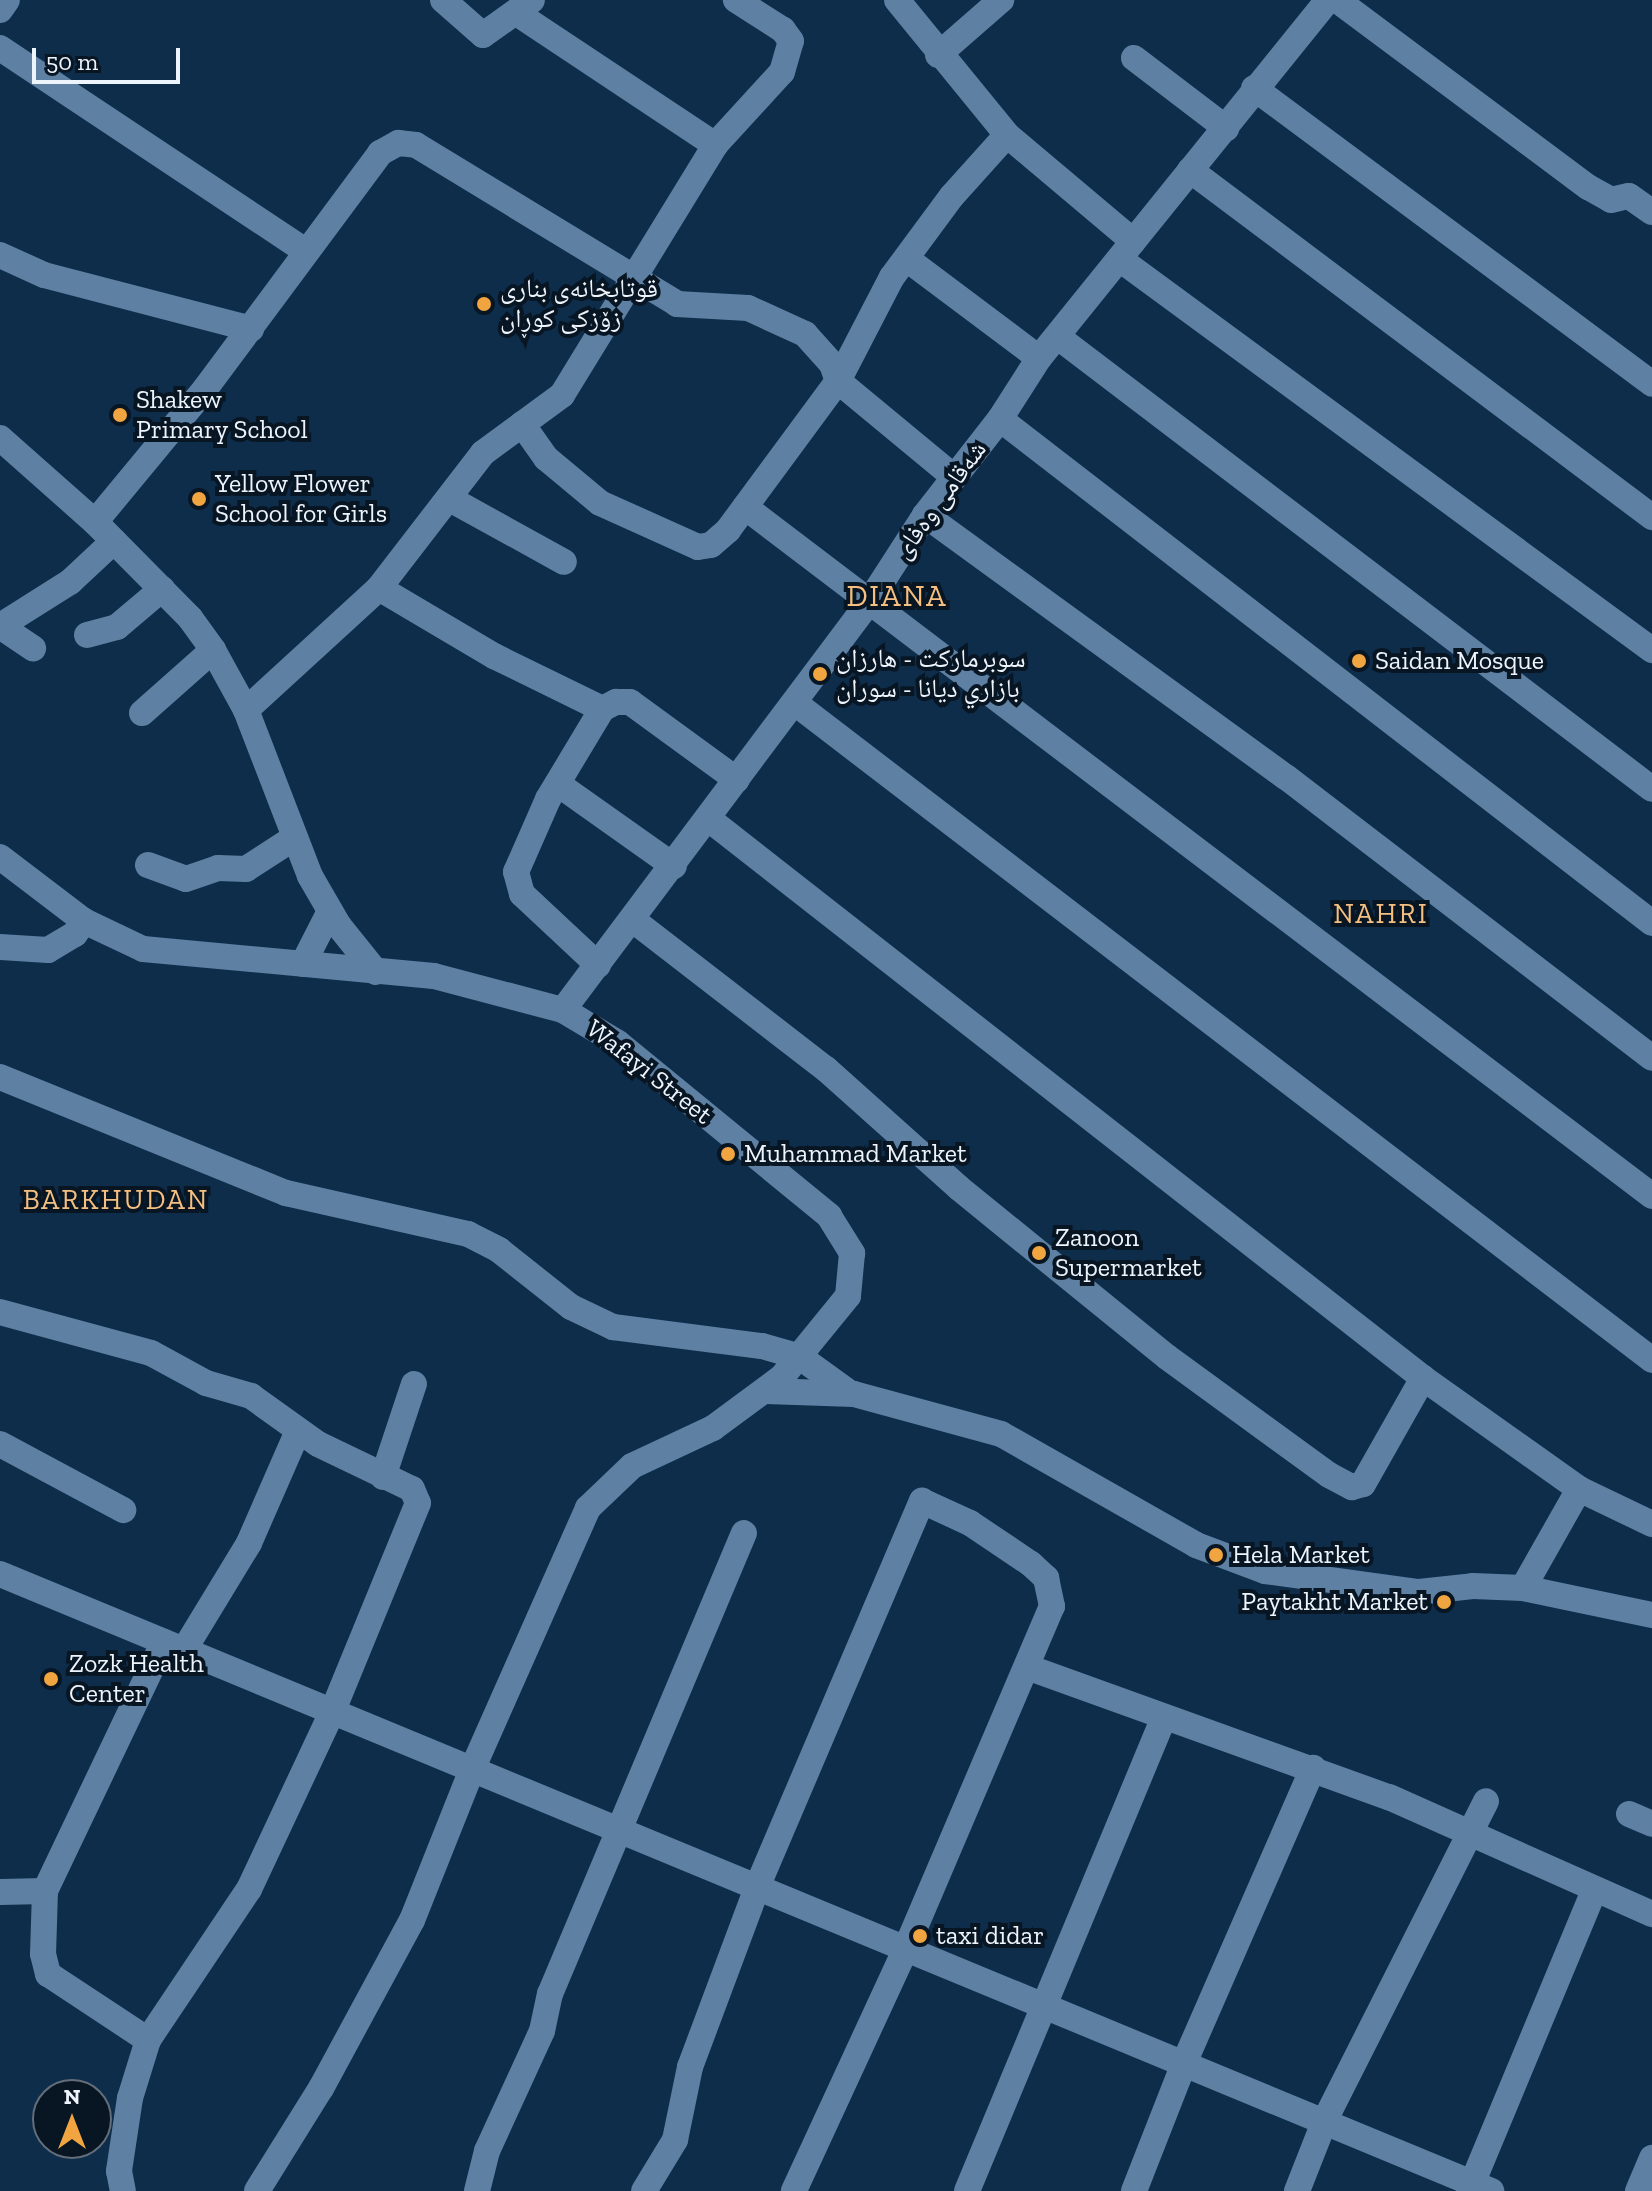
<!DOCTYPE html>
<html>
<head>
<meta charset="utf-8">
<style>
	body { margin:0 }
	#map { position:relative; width:1652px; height:2191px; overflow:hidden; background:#0e2d4b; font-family:"Zilla Slab","Noto Naskh Arabic",serif }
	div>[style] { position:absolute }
	.minor>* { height:26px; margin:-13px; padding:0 13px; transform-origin:13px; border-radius:13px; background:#5e80a3 }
	.dots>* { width:22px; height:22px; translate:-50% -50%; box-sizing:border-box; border:4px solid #081523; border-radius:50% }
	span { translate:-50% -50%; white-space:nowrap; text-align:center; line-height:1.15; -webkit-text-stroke:8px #081523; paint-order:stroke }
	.poi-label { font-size:26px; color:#edf4fc }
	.left { translate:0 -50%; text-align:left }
	.right { translate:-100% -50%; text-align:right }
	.street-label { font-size:26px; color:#edf4fc }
	.neighbourhood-label { font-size:28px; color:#f5bf81; letter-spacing:2px }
	.quarter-label { font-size:30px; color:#f5bf81; letter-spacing:2px }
	.north { position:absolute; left:32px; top:2079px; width:80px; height:80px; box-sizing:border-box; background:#081523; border:2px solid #646e7a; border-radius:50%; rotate:0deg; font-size:22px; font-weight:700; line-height:32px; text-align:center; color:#edf4fc }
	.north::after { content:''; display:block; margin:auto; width:28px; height:36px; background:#f1a540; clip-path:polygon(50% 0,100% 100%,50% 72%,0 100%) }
	.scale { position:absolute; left:32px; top:48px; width:148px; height:36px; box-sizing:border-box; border:4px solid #edf4fc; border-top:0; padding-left:10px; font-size:24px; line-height:28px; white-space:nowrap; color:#edf4fc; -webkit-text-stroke:6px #081523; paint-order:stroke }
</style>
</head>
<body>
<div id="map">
	<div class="minor">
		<i style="left:443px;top:0;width:53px;rotate:41.2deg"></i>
		<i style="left:483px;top:35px;width:60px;rotate:-35.5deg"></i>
		<i style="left:897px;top:0;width:174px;rotate:50.8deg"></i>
		<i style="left:1007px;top:135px;width:165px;rotate:40.1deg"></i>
		<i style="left:1337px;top:0;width:313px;rotate:36.7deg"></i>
		<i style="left:1588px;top:187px;width:26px;rotate:29deg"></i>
		<i style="left:1611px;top:200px;width:18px;rotate:-13deg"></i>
		<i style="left:1629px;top:196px;width:28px;rotate:35deg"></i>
		<i style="left:0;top:10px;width:12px;rotate:-55deg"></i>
		<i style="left:518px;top:14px;width:237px;rotate:33.6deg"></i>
		<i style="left:0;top:48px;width:365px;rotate:33.6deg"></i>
		<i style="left:938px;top:55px;width:84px;rotate:-41.1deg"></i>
		<i style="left:1134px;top:58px;width:116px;rotate:37.3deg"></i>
		<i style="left:1254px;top:88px;width:496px;rotate:36.6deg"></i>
		<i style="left:1190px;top:170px;width:578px;rotate:36.91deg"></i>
		<i style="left:0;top:255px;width:48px;rotate:24.4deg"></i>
		<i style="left:44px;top:275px;width:214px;rotate:14.6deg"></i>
		<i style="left:907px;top:259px;width:165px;rotate:36.9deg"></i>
		<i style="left:1121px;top:260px;width:659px;rotate:36.3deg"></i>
		<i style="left:1058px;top:337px;width:746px;rotate:37.27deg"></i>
		<i style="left:1000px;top:419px;width:824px;rotate:37.7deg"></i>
		<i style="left:522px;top:424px;width:42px;rotate:54.8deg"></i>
		<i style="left:546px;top:458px;width:70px;rotate:39.8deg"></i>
		<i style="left:600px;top:503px;width:107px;rotate:24.2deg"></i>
		<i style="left:698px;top:547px;width:13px;rotate:-9deg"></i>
		<i style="left:711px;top:545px;width:23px;rotate:-41deg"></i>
		<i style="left:728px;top:530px;width:185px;rotate:-53.6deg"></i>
		<i style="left:838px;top:381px;width:117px;rotate:-62.6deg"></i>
		<i style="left:892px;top:277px;width:101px;rotate:-53.5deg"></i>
		<i style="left:952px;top:196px;width:82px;rotate:-48deg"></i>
		<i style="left:0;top:438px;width:127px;rotate:41.5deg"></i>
		<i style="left:95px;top:522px;width:135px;rotate:45.3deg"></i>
		<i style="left:190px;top:618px;width:39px;rotate:54deg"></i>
		<i style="left:213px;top:650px;width:68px;rotate:61.2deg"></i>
		<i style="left:246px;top:710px;width:178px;rotate:68.9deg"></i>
		<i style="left:310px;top:876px;width:58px;rotate:59.9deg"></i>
		<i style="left:339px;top:926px;width:59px;rotate:51.2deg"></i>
		<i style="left:450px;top:499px;width:130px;rotate:28.9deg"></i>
		<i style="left:745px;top:507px;width:1139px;rotate:37.22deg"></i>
		<i style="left:925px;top:515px;width:446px;rotate:36deg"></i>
		<i style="left:1286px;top:777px;width:461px;rotate:37.5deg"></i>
		<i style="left:95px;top:522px;width:173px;rotate:-50.4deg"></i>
		<i style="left:205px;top:389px;width:294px;rotate:-53.4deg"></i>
		<i style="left:380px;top:153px;width:21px;rotate:-29deg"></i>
		<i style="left:398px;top:143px;width:18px;rotate:6deg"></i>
		<i style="left:416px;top:145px;width:306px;rotate:31.3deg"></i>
		<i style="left:677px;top:304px;width:71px;rotate:3.2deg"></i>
		<i style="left:748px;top:308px;width:63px;rotate:24.5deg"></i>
		<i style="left:805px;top:334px;width:40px;rotate:48deg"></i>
		<i style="left:832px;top:364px;width:18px;rotate:71deg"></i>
		<i style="left:838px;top:381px;width:149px;rotate:39.6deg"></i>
		<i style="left:379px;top:588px;width:134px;rotate:30.6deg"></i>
		<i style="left:494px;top:656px;width:120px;rotate:26.1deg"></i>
		<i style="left:0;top:626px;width:83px;rotate:-32.2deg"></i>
		<i style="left:70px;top:582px;width:60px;rotate:-43deg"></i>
		<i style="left:0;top:626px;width:40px;rotate:34deg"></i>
		<i style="left:87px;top:635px;width:31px;rotate:-15deg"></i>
		<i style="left:117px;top:627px;width:59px;rotate:-40.2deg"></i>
		<i style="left:795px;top:703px;width:1080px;rotate:37.47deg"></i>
		<i style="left:246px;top:710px;width:180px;rotate:-42.5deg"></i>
		<i style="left:379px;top:588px;width:170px;rotate:-52.4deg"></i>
		<i style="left:483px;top:453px;width:98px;rotate:-36.3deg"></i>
		<i style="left:562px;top:395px;width:293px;rotate:-58.5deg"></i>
		<i style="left:715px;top:145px;width:99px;rotate:-47.5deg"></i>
		<i style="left:782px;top:72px;width:32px;rotate:-74deg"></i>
		<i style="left:791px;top:41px;width:14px;rotate:-126deg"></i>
		<i style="left:783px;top:30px;width:56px;rotate:-147.4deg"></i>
		<i style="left:142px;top:713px;width:95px;rotate:-41.6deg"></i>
		<i style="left:558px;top:784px;width:142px;rotate:35.3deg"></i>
		<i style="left:710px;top:820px;width:905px;rotate:38.05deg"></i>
		<i style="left:1423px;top:1378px;width:191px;rotate:35.4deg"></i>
		<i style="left:1579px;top:1489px;width:81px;rotate:25.6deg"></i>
		<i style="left:0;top:857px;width:106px;rotate:37.3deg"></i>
		<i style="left:84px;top:921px;width:65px;rotate:25.4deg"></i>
		<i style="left:143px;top:949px;width:292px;rotate:5.3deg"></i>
		<i style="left:434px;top:976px;width:133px;rotate:14.8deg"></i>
		<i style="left:563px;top:1010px;width:64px;rotate:31deg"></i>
		<i style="left:618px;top:1043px;width:273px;rotate:39.3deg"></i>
		<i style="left:829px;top:1216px;width:44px;rotate:58.1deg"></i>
		<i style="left:852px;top:1253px;width:43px;rotate:95.3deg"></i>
		<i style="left:848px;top:1296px;width:104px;rotate:129.2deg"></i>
		<i style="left:782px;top:1377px;width:86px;rotate:143.5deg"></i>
		<i style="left:713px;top:1428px;width:89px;rotate:154.9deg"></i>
		<i style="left:632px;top:1466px;width:61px;rotate:136.3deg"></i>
		<i style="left:588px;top:1508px;width:283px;rotate:113.9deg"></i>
		<i style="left:473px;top:1767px;width:165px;rotate:111.7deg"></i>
		<i style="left:412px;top:1920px;width:191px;rotate:118.4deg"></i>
		<i style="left:321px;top:2088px;width:121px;rotate:121.9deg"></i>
		<i style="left:148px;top:865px;width:40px;rotate:20.2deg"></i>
		<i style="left:186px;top:879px;width:34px;rotate:-19deg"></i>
		<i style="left:218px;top:868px;width:28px;rotate:2deg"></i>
		<i style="left:246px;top:869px;width:57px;rotate:-32.9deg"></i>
		<i style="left:633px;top:920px;width:244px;rotate:37.7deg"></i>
		<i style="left:826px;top:1069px;width:178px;rotate:41.8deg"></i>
		<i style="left:959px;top:1188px;width:268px;rotate:39.1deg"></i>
		<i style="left:1167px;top:1357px;width:200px;rotate:36.1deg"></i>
		<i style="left:1329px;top:1475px;width:26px;rotate:28deg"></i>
		<i style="left:1352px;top:1487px;width:11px;rotate:-15deg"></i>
		<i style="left:1363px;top:1484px;width:122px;rotate:-60.5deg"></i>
		<i style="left:0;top:947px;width:48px;rotate:3.6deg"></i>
		<i style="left:48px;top:950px;width:31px;rotate:-31deg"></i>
		<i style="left:75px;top:934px;width:16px;rotate:-55deg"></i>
		<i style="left:303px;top:964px;width:59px;rotate:-63deg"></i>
		<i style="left:598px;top:965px;width:104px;rotate:-136.9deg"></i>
		<i style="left:522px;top:894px;width:23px;rotate:-105deg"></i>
		<i style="left:516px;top:872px;width:80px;rotate:-66.3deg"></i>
		<i style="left:548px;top:799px;width:105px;rotate:-59deg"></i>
		<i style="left:602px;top:709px;width:16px;rotate:-27deg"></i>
		<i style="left:616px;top:702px;width:14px"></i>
		<i style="left:630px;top:702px;width:132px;rotate:36.1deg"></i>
		<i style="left:563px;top:1010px;width:510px;rotate:-53.13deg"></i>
		<i style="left:869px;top:602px;width:103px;rotate:-57.2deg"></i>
		<i style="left:925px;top:515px;width:122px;rotate:-52deg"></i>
		<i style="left:1000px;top:419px;width:72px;rotate:-57.4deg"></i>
		<i style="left:1039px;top:358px;width:460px;rotate:-51.1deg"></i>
		<i style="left:0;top:1077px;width:309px;rotate:22.1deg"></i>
		<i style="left:286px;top:1193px;width:187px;rotate:12.7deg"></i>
		<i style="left:468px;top:1234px;width:35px;rotate:27deg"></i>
		<i style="left:499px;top:1250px;width:92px;rotate:38.4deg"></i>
		<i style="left:571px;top:1307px;width:47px;rotate:25.5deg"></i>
		<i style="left:613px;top:1327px;width:150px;rotate:7.3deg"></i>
		<i style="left:762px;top:1346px;width:40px;rotate:16deg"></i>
		<i style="left:800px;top:1357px;width:58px;rotate:35.9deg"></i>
		<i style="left:0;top:1312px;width:156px;rotate:15.2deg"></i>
		<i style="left:151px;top:1353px;width:63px;rotate:28.6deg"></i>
		<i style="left:206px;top:1383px;width:47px;rotate:16.1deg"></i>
		<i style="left:251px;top:1396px;width:82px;rotate:35.6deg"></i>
		<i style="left:318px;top:1444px;width:104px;rotate:25.6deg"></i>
		<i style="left:412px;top:1489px;width:15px;rotate:67deg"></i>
		<i style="left:418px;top:1503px;width:224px;rotate:112.3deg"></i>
		<i style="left:333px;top:1710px;width:198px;rotate:115.1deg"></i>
		<i style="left:249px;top:1889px;width:182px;rotate:123.8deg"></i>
		<i style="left:148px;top:2040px;width:61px;rotate:107.2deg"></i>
		<i style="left:130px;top:2098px;width:74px;rotate:98.6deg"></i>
		<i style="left:119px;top:2171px;width:20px;rotate:79deg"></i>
		<i style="left:766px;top:1391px;width:88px;rotate:2deg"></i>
		<i style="left:854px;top:1394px;width:152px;rotate:15.2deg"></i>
		<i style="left:1001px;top:1434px;width:224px;rotate:29.6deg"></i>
		<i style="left:1196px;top:1545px;width:74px;rotate:20.6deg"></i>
		<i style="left:1265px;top:1571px;width:155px;rotate:7.8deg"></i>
		<i style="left:1419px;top:1592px;width:54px;rotate:-6.3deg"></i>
		<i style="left:1473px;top:1586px;width:50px;rotate:2.3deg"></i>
		<i style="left:1523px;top:1588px;width:132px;rotate:11.8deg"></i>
		<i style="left:0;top:1444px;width:140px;rotate:28.2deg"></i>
		<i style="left:383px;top:1477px;width:98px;rotate:-71.6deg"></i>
		<i style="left:0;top:1574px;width:1614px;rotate:22.48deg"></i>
		<i style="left:1523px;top:1588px;width:114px;rotate:-60.5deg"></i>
		<i style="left:184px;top:1650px;width:125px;rotate:-58.7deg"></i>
		<i style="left:249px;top:1543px;width:122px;rotate:-66.4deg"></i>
		<i style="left:1027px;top:1667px;width:385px;rotate:19.8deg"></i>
		<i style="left:1389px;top:1797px;width:288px;rotate:24deg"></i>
		<i style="left:1629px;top:1814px;width:25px;rotate:23deg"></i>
		<i style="left:45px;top:1891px;width:63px;rotate:91.8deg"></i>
		<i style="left:43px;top:1954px;width:21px;rotate:76deg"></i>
		<i style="left:48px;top:1974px;width:120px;rotate:33.4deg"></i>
		<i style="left:0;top:1892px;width:45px;rotate:-1.3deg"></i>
		<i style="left:45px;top:1891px;width:276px;rotate:-64.5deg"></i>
		<i style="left:477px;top:2191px;width:41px;rotate:-76deg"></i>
		<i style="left:487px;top:2151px;width:132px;rotate:-65.4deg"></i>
		<i style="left:542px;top:2031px;width:38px;rotate:-78deg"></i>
		<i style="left:550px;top:1994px;width:500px;rotate:-67.18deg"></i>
		<i style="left:644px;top:2191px;width:60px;rotate:-58.7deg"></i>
		<i style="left:675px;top:2140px;width:75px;rotate:-78.4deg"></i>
		<i style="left:690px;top:2067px;width:194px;rotate:-69.5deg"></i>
		<i style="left:758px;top:1885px;width:418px;rotate:-66.9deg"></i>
		<i style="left:922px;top:1501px;width:53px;rotate:24.6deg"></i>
		<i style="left:970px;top:1523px;width:73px;rotate:33.9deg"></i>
		<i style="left:1031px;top:1564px;width:21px;rotate:43deg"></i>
		<i style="left:1046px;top:1578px;width:29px;rotate:78deg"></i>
		<i style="left:1052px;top:1606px;width:370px;rotate:113.1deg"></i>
		<i style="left:907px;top:1946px;width:270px;rotate:114.8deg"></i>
		<i style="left:967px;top:2191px;width:513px;rotate:-67.43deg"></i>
		<i style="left:1134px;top:2191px;width:140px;rotate:-68.6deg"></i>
		<i style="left:1185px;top:2061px;width:320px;rotate:-66.4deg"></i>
		<i style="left:1297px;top:2191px;width:76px;rotate:-68.5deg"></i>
		<i style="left:1325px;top:2120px;width:357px;rotate:-63.2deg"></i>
		<i style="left:1469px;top:2191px;width:326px;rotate:-67.4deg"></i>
		<i style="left:1638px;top:2191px;width:36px;rotate:-67deg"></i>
	</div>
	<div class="dots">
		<i style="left:484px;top:304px;background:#f1a540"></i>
		<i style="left:120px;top:415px;background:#f1a540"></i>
		<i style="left:199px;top:499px;background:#f1a540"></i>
		<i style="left:1359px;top:661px;background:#f1a540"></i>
		<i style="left:820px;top:674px;background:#f1a540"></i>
		<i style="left:728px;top:1154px;background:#f1a540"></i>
		<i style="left:1039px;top:1253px;background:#f1a540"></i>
		<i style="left:1216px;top:1555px;background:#f1a540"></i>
		<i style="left:1444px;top:1602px;background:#f1a540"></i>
		<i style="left:51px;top:1679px;background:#f1a540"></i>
		<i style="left:920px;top:1936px;background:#f1a540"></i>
	</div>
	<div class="poi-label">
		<span class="left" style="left:500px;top:304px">قوتابخانەی بناری<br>زۆزکی کوڕان</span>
		<span class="left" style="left:136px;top:415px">Shakew<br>Primary School</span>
		<span class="left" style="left:215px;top:499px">Yellow Flower<br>School for Girls</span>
		<span class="left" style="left:836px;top:674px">سوبرماركت - هارزان<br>بازاري ديانا - سوران</span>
		<span class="left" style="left:1375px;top:661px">Saidan Mosque</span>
		<span class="left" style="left:744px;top:1154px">Muhammad Market</span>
		<span class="left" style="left:1055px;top:1253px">Zanoon<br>Supermarket</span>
		<span class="left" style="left:1232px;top:1555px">Hela Market</span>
		<span class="right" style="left:1428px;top:1602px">Paytakht Market</span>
		<span class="left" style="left:69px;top:1679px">Zozk Health<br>Center</span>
		<span class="left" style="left:936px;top:1936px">taxi didar</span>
	</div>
	<div class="street-label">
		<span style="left:940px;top:500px;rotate:-54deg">شەقامی وەفای</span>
		<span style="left:649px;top:1072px;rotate:38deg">Wafayi Street</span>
	</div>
	<div class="neighbourhood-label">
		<span style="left:1381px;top:914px">NAHRI</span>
		<span style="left:116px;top:1200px">BARKHUDAN</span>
	</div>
	<div class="quarter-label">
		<span style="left:897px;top:596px">DIANA</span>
	</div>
	<div class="north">N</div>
	<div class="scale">50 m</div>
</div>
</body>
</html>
